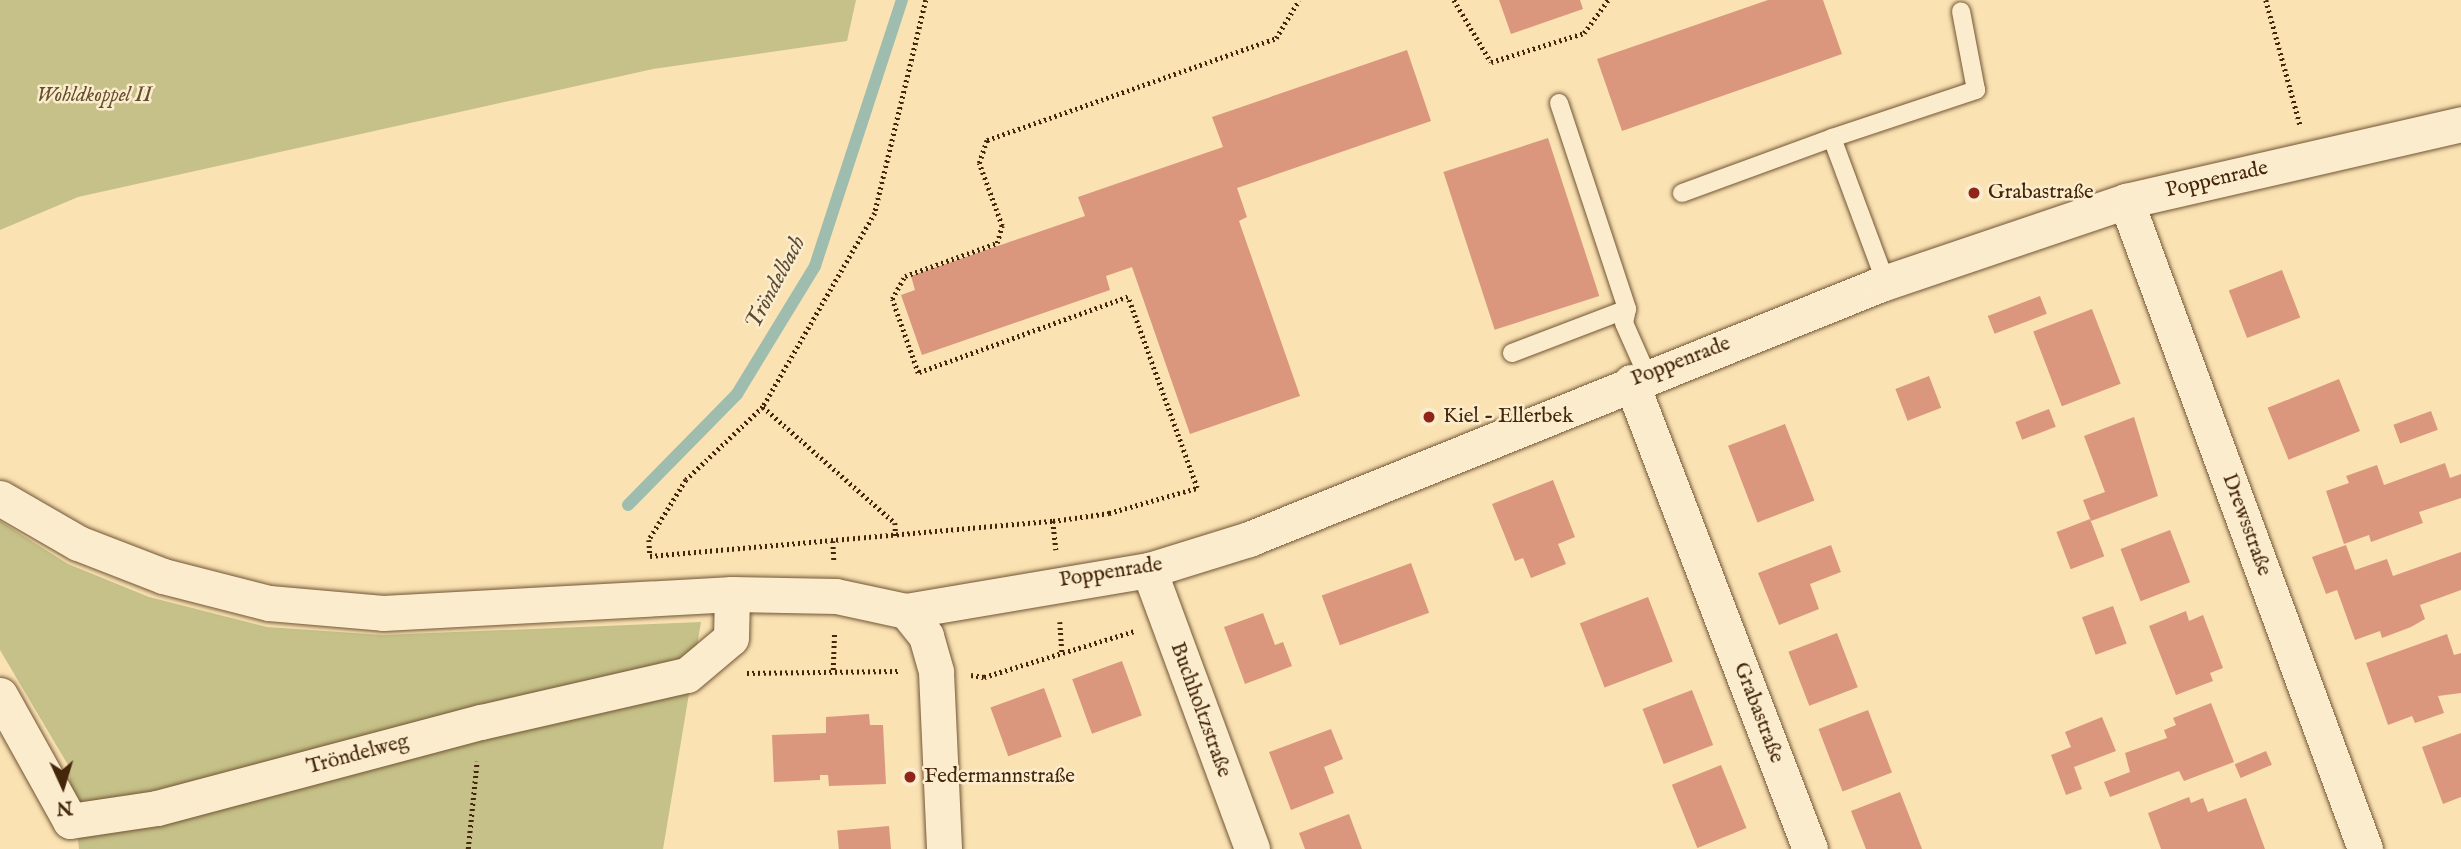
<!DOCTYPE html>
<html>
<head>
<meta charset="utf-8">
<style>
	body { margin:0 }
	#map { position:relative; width:2461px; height:849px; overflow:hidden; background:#fae2b3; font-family:"IM FELL English",serif }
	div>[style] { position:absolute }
	.green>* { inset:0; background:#c5c188 }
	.stream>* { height:12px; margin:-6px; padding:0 6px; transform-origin:6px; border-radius:6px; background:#9ebdaf }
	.building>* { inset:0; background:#da977d; transform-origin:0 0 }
	.path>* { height:4.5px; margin-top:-2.25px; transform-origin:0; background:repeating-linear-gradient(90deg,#44260a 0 2px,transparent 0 5.5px) }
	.roads { filter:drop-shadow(0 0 2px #725534) drop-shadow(0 0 2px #725534) }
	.lane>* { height:18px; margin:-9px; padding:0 9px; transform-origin:9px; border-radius:9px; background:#fcecce }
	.street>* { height:35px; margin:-17.5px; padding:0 17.5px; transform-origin:17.5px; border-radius:17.5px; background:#fcecce }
	.dots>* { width:19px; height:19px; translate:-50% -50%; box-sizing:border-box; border:4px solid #fcecce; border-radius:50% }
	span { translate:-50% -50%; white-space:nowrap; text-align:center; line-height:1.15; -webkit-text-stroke:5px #fcecce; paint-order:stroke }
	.park-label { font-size:21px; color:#644d2a; font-style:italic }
	.street-label { font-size:21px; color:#44260a }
	.poi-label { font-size:21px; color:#44260a }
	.left { translate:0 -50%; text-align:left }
	.water-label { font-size:23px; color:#5a4c33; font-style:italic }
	.north { position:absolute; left:28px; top:751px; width:70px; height:70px; -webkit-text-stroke:5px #fcecce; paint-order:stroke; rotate:176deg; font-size:19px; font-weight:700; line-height:28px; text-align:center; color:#44260a }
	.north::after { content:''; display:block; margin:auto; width:24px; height:32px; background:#44260a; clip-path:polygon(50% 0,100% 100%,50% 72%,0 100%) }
</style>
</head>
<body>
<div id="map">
	<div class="green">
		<i style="clip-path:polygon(0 0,856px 0,847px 41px,653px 69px,78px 197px,0 230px)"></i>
		<i style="clip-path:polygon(0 521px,68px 564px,149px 597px,267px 627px,383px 635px,701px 622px,663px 849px,79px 849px,68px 765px,0 650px)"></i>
	</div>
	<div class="stream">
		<i style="left:628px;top:505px;width:156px;rotate:-45.5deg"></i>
		<i style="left:737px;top:394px;width:150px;rotate:-58.6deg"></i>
		<i style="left:815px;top:266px;width:280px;rotate:-71.9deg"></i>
	</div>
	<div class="building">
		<i style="clip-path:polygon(1499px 0,1580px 0,1583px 9px,1511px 34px)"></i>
		<i style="clip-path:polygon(1768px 0,1823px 0,1842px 54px,1622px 131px,1597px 59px)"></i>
		<i style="clip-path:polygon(1407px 50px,1431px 121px,1237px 188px,1247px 217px,1239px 221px,1300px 396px,1190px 434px,1132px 267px,1106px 276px,1110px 290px,922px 355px,901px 295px,915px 290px,911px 276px,1085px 216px,1078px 197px,1223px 147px,1212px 117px)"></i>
		<i style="left:1548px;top:138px;width:166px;height:110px;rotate:72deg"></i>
		<i style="left:2282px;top:270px;width:51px;height:57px;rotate:69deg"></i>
		<i style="left:2040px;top:296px;width:19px;height:56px;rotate:69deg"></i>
		<i style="left:2092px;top:309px;width:80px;height:63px;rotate:69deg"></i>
		<i style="left:1929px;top:376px;width:34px;height:36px;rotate:69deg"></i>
		<i style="left:2339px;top:379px;width:56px;height:77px;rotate:68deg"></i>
		<i style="left:2049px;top:409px;width:19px;height:36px;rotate:69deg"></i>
		<i style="left:2431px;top:411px;width:20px;height:40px;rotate:70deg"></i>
		<i style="clip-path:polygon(2134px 417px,2158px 496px,2091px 521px,2083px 500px,2105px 492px,2084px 436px)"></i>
		<i style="left:1785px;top:424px;width:82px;height:61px;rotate:69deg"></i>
		<i style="clip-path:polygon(2445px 463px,2450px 478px,2461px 474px,2461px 498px,2419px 512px,2423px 523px,2371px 542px,2369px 535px,2344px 544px,2326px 491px,2349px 483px,2346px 476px,2377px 465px,2384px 485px)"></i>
		<i style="clip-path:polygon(1553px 480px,1575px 537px,1558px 544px,1566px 564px,1531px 578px,1523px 558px,1515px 561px,1492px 504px)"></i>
		<i style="left:2090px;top:519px;width:40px;height:36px;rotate:69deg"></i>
		<i style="left:2170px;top:530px;width:56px;height:53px;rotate:69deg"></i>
		<i style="clip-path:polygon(1831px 545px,1841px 572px,1810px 584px,1819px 609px,1779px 625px,1758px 573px)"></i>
		<i style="clip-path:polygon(2346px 545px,2355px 570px,2387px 559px,2393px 576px,2461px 552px,2461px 590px,2420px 605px,2425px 619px,2411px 627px,2382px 638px,2380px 631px,2355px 640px,2337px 590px,2326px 594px,2312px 557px)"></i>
		<i style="left:1411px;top:563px;width:53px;height:95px;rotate:70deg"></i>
		<i style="left:1648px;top:597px;width:69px;height:73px;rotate:69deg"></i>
		<i style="left:2113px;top:606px;width:40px;height:33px;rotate:70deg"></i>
		<i style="clip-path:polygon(2186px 611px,2189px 621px,2203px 615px,2223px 668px,2210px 673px,2213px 681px,2176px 695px,2149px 626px)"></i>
		<i style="clip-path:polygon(1263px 613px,1275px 645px,1283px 642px,1292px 666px,1245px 684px,1224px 627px)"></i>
		<i style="left:1837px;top:633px;width:58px;height:52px;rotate:69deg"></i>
		<i style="clip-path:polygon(2447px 634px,2454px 655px,2461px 653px,2461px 693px,2438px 696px,2444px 713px,2415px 723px,2412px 716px,2388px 725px,2366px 663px)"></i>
		<i style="left:1122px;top:661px;width:58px;height:53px;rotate:70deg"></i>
		<i style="left:1044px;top:688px;width:52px;height:57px;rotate:70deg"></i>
		<i style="left:1692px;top:690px;width:59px;height:53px;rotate:69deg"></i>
		<i style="clip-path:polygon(2211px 703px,2234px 762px,2184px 781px,2179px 771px,2110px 797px,2104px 782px,2130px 772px,2125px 753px,2167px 738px,2164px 730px,2176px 725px,2173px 718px)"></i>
		<i style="left:1868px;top:710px;width:67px;height:53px;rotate:69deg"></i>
		<i style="clip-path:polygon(869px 714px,870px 725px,883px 725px,886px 784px,829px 786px,828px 775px,820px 775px,820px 780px,774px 782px,772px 735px,826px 733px,826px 717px)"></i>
		<i style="clip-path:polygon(2102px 717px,2116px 751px,2074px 767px,2082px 789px,2066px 795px,2051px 755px,2071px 747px,2065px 732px)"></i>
		<i style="clip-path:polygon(1331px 729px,1343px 759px,1324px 767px,1334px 793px,1291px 810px,1269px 752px)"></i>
		<i style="clip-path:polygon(2461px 733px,2461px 797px,2443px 804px,2422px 747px)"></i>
		<i style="left:2266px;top:751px;width:15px;height:34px;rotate:67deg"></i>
		<i style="left:1721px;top:765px;width:68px;height:53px;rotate:68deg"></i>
		<i style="clip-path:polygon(1900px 792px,1922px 849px,1866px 849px,1851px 811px)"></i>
		<i style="clip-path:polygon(2189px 797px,2191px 803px,2203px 798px,2208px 812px,2246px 798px,2265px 849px,2161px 849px,2148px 813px)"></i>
		<i style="clip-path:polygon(1349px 814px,1362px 849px,1305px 849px,1299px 833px)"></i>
		<i style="left:889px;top:826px;width:23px;height:52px;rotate:85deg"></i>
	</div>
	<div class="path">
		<i style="left:926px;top:0;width:219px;rotate:103.5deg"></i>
		<i style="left:875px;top:213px;width:224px;rotate:120deg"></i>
		<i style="left:763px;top:407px;width:106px;rotate:136.5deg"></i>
		<i style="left:686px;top:480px;width:70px;rotate:121.7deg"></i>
		<i style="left:649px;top:540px;width:16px;rotate:86deg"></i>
		<i style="left:650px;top:556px;width:405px;rotate:-5deg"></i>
		<i style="left:1053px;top:521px;width:57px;rotate:-8.1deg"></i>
		<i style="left:1109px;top:513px;width:91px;rotate:-15.9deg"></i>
		<i style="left:1197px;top:488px;width:203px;rotate:-109.9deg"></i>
		<i style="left:1128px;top:297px;width:223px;rotate:160.1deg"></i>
		<i style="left:918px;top:373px;width:78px;rotate:-109.4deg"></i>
		<i style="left:892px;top:299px;width:26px;rotate:-61deg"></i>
		<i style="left:905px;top:276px;width:98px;rotate:-19.7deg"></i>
		<i style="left:997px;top:243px;width:18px;rotate:-74deg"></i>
		<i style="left:1002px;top:226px;width:67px;rotate:-110.1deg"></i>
		<i style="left:979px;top:163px;width:24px;rotate:-71deg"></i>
		<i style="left:987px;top:140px;width:306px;rotate:-19.4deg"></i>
		<i style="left:1276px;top:38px;width:44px;rotate:-58.8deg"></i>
		<i style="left:1454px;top:0;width:72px;rotate:59.2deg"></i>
		<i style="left:1491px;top:62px;width:97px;rotate:-17.3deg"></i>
		<i style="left:1584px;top:33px;width:41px;rotate:-54deg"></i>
		<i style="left:2266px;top:0;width:129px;rotate:74.7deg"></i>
		<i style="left:763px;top:407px;width:176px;rotate:41.3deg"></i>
		<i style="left:895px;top:523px;width:13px;rotate:86deg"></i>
		<i style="left:1053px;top:521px;width:29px;rotate:84deg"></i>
		<i style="left:833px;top:541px;width:20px;rotate:87deg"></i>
		<i style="left:1060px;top:622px;width:31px;rotate:86deg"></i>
		<i style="left:833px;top:670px;width:37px;rotate:-88deg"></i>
		<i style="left:747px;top:673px;width:152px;rotate:-0.8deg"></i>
		<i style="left:971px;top:675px;width:13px;rotate:9deg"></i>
		<i style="left:984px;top:677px;width:157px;rotate:-17deg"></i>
		<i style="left:468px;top:849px;width:88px;rotate:-84.2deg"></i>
	</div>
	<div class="roads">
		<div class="lane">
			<i style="left:1559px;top:103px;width:217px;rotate:71.7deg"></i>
			<i style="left:1627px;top:309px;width:14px;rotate:102deg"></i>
			<i style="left:1624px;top:323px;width:57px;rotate:66.1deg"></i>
			<i style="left:1832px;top:138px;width:152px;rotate:-18.4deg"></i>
			<i style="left:1976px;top:90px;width:80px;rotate:-100.8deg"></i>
			<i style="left:1682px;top:193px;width:160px;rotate:-20.1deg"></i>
			<i style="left:1832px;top:138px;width:155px;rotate:69.6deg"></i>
			<i style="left:1512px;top:353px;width:123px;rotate:-20.9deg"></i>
		</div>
		<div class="street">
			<i style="left:2126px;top:201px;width:691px;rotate:69.75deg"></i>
			<i style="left:1631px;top:382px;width:500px;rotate:69.03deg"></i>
			<i style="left:0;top:498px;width:90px;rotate:30deg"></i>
			<i style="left:78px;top:543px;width:91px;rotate:21.2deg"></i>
			<i style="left:163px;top:576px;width:109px;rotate:14.3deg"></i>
			<i style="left:269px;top:603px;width:114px;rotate:5deg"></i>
			<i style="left:383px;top:613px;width:350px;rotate:-3.1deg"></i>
			<i style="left:732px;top:594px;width:104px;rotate:1.1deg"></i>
			<i style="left:836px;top:596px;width:72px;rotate:12.1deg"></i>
			<i style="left:906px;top:611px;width:246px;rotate:-9.6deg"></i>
			<i style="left:1149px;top:570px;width:105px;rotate:-17.2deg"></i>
			<i style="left:1249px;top:539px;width:682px;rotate:-21.97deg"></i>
			<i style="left:1881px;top:284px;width:259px;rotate:-18.7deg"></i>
			<i style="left:2126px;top:201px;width:344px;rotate:-12.9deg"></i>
			<i style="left:1149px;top:570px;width:297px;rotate:69.7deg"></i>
			<i style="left:906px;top:611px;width:32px;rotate:51deg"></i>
			<i style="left:926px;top:636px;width:37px;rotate:74deg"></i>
			<i style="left:936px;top:672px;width:177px;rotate:87.4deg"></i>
			<i style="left:0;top:695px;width:144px;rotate:60.9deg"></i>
			<i style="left:70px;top:821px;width:88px;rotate:-8.5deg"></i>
			<i style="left:157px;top:808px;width:335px;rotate:-14.9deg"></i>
			<i style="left:481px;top:722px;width:211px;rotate:-12.9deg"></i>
			<i style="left:687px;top:675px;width:57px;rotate:-40.1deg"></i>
			<i style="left:731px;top:638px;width:44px;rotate:-88.7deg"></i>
		</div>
	</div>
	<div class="dots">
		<i style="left:1974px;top:193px;background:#8f2418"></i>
		<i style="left:1429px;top:417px;background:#8f2418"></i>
		<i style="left:910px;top:777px;background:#8f2418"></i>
	</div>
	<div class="park-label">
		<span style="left:94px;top:96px">Wohldkoppel II</span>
	</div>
	<div class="street-label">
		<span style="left:2217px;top:180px;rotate:-13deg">Poppenrade</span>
		<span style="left:1681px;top:362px;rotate:-21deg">Poppenrade</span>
		<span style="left:2246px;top:525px;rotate:70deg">Drewsstraße</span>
		<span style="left:1111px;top:573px;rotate:-9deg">Poppenrade</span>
		<span style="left:1200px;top:710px;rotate:70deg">Buchholtzstraße</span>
		<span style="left:1758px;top:713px;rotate:69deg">Grabastraße</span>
		<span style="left:358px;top:755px;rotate:-15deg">Tröndelweg</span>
	</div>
	<div class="poi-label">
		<span class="left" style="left:1988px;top:193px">Grabastraße</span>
		<span class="left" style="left:1443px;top:417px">Kiel - Ellerbek</span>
		<span class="left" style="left:924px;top:777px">Federmannstraße</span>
	</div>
	<div class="water-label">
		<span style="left:776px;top:283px;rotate:-62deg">Tröndelbach</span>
	</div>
	<div class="north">N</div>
</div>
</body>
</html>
